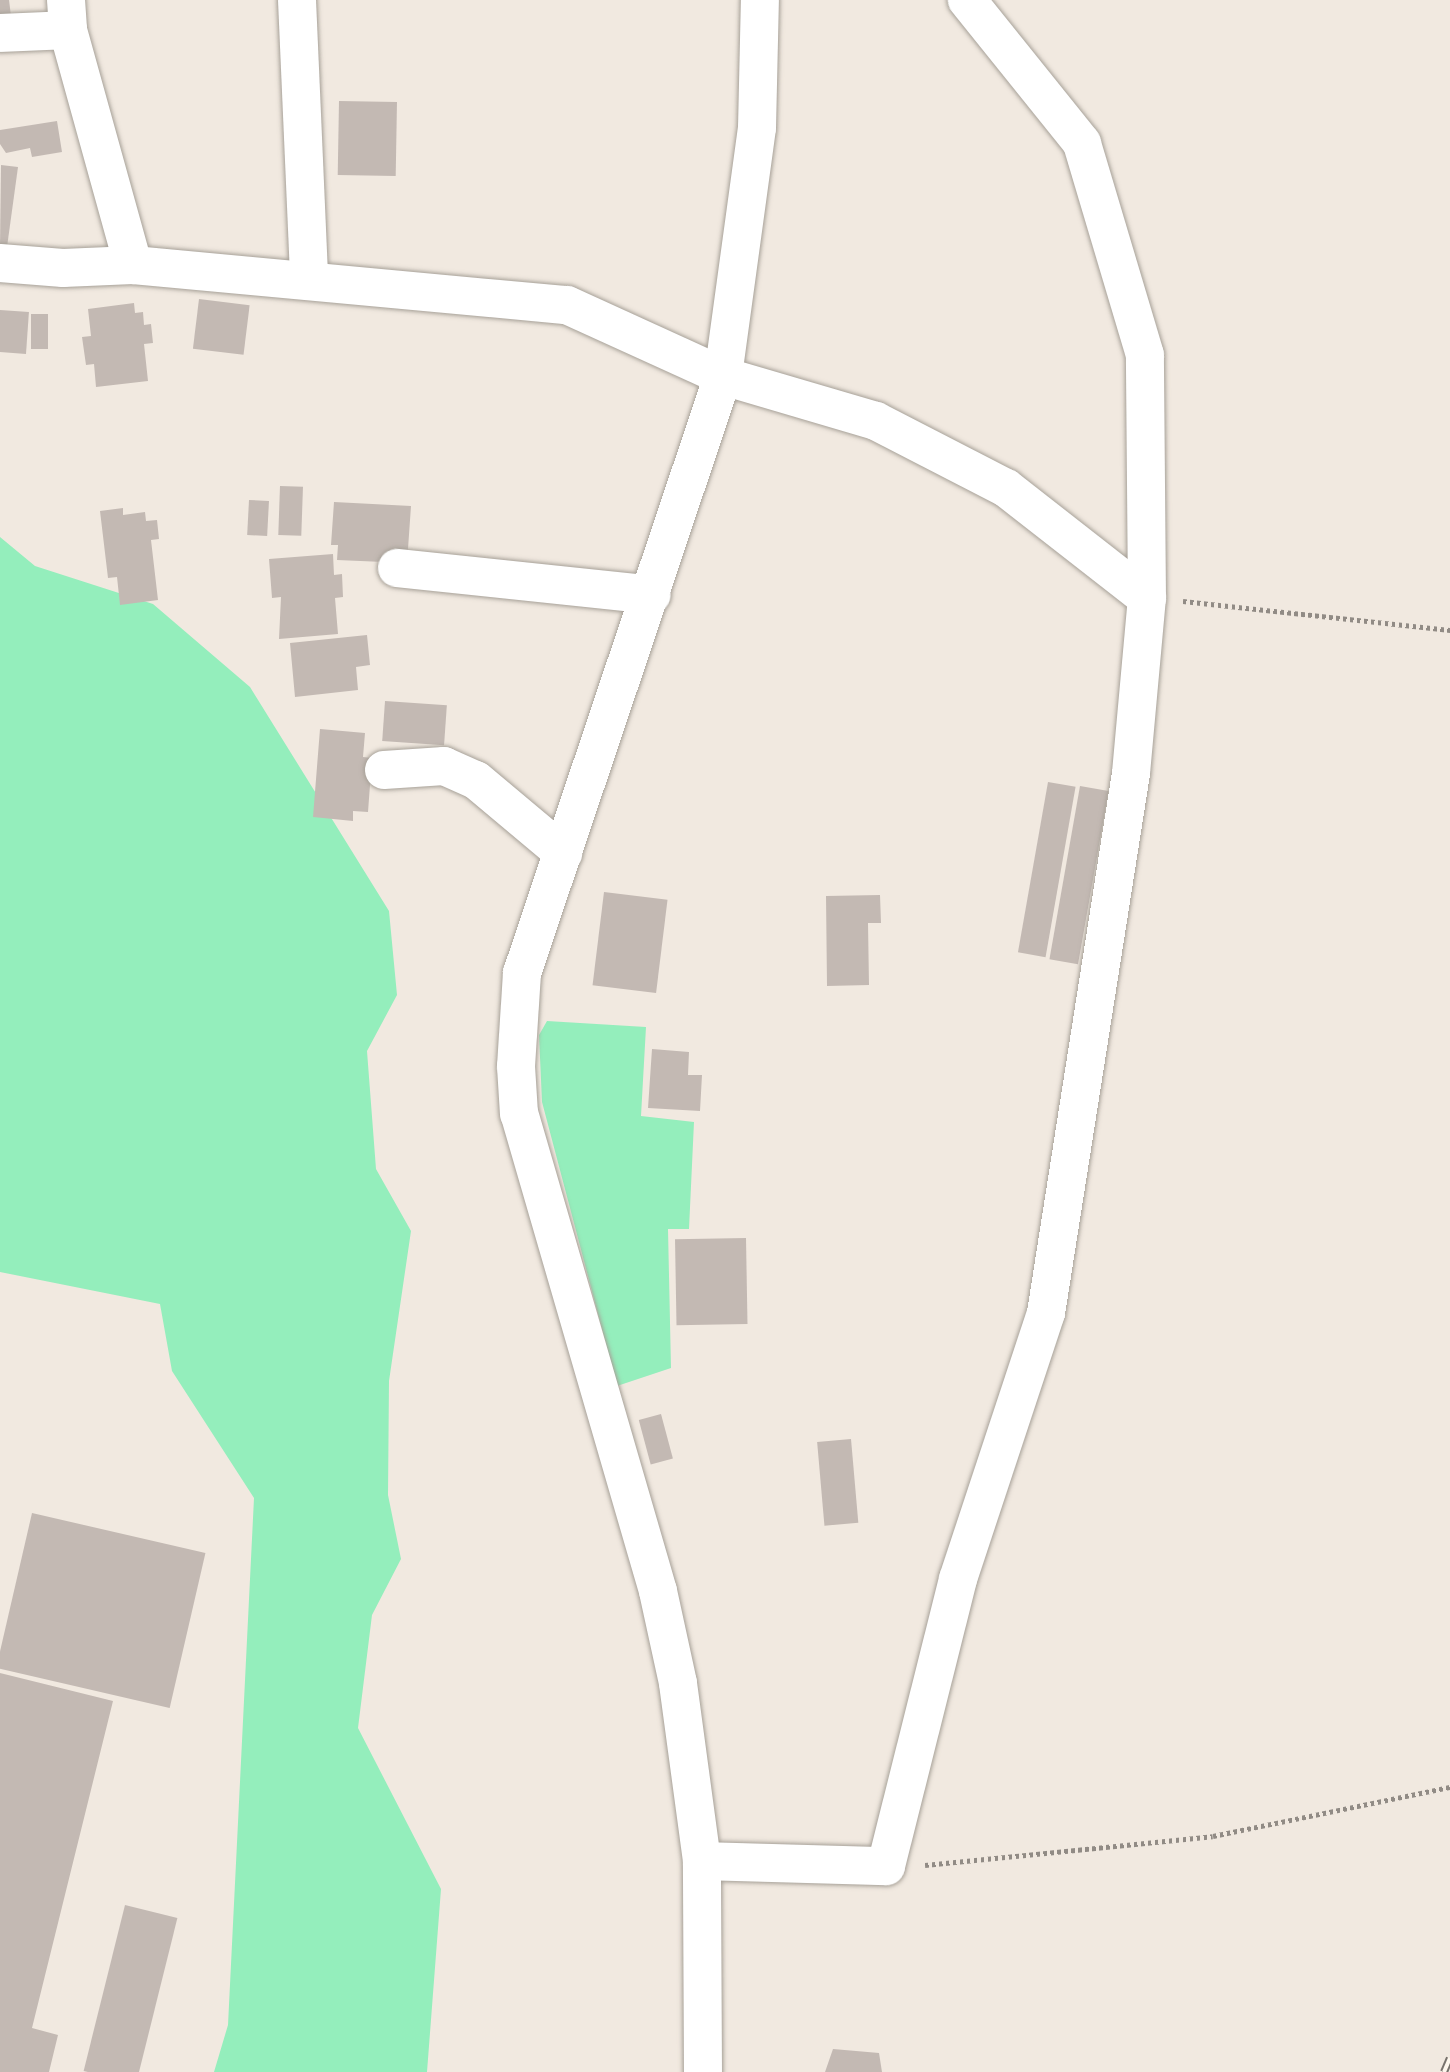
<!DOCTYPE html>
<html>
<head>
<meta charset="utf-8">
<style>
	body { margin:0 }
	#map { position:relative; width:1450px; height:2072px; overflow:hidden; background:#f1e9e0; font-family:Cabin,sans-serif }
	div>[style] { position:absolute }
	.green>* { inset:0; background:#94eebc }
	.building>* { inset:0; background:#c3b9b3; transform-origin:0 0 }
	.path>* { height:4.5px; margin-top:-2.25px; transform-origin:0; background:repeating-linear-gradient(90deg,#918b85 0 3.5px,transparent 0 7px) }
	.roads { filter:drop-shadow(0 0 2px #a7a198) drop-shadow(0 0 2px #a7a198) }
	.minor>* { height:38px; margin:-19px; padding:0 19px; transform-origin:19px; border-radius:19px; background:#fff }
	.rail>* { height:8px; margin-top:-4px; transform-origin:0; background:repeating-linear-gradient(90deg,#fef7ed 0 16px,#78736d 0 32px); box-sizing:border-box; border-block:2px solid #78736d }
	span { translate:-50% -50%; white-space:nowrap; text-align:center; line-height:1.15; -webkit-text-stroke:7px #fef7ed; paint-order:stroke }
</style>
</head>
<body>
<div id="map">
	<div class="green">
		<i style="clip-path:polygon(0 537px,35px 566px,153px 604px,250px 687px,389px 911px,397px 995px,367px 1051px,376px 1169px,411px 1231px,389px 1381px,388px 1495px,401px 1559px,372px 1615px,358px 1728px,441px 1889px,427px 2072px,214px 2072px,228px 2025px,254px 1498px,172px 1371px,160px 1304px,0 1272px)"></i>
		<i style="clip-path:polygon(547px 1021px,646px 1027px,641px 1116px,694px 1122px,689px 1229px,668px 1229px,671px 1368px,617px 1386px,542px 1102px,539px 1035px)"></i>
	</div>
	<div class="building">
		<i style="clip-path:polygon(0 0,9px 0,11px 16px,0 18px)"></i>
		<i style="left:339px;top:101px;width:58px;height:74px;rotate:1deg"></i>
		<i style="clip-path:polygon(57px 121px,62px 152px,32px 157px,30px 148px,6px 153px,0 144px,0 130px)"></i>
		<i style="clip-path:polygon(1px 165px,18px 167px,7px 247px,0 247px)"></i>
		<i style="left:199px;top:299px;width:51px;height:50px;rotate:7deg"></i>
		<i style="clip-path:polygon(134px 303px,135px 313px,143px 312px,144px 325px,151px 324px,153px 343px,144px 344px,148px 381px,96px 387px,94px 364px,86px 365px,82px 337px,91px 336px,88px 309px)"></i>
		<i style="left:0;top:310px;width:29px;height:42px;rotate:4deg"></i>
		<i style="left:31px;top:314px;width:17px;height:35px"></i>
		<i style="left:280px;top:486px;width:23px;height:49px;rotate:2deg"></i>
		<i style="left:249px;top:500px;width:20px;height:35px;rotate:3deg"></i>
		<i style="clip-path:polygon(334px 502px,411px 506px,407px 563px,337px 560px,338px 545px,331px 545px)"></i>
		<i style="clip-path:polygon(123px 508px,123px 515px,145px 512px,146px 521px,157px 520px,159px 539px,151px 540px,158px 600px,120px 605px,117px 577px,108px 578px,100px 511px)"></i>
		<i style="clip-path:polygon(333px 554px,334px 575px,342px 574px,343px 597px,335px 598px,338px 634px,279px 639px,281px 597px,272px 598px,269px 559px)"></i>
		<i style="clip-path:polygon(367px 635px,370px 665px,356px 667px,358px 690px,295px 697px,290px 643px)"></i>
		<i style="left:385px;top:701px;width:62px;height:40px;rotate:4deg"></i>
		<i style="clip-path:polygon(320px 729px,365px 733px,363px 757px,372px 758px,368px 812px,353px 811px,353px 821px,313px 817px)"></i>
		<i style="left:1048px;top:782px;width:28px;height:173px;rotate:10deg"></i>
		<i style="left:1080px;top:786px;width:29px;height:176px;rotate:10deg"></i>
		<i style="left:604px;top:892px;width:64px;height:94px;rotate:7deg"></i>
		<i style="clip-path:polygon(880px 895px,881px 923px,868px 923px,869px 985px,827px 986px,826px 896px)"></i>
		<i style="clip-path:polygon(652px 1049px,689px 1052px,688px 1075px,702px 1075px,700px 1111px,648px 1108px)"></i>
		<i style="left:746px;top:1238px;width:86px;height:71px;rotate:89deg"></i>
		<i style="left:661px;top:1414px;width:46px;height:23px;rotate:75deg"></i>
		<i style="left:851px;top:1439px;width:84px;height:34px;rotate:85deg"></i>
		<i style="left:32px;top:1513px;width:178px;height:159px;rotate:13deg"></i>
		<i style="clip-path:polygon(0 1673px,113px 1701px,32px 2028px,58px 2035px,49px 2072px,0 2072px)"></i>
		<i style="left:125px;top:1905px;width:54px;height:171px;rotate:14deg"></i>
		<i style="clip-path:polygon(833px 2049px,879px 2053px,882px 2072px,825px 2072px)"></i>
	</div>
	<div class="path">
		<i style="left:1183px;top:601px;width:269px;rotate:6.2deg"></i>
		<i style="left:925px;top:1865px;width:289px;rotate:-5.7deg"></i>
		<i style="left:1213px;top:1836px;width:242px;rotate:-11.7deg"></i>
	</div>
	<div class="roads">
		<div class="minor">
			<i style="left:66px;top:0;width:30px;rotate:86deg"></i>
			<i style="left:68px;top:30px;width:244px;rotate:74.5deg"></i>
			<i style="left:133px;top:265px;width:436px;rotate:5.3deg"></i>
			<i style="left:567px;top:305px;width:171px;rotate:24.5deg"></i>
			<i style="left:723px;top:376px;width:159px;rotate:16.4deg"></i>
			<i style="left:876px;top:421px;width:146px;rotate:27.3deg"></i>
			<i style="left:1006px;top:488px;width:179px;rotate:38deg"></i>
			<i style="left:297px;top:0;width:279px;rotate:87.5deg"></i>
			<i style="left:0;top:33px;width:68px;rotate:-2.5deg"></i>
			<i style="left:0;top:263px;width:63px;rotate:4.5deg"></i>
			<i style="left:63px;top:268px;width:70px;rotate:-2.5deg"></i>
			<i style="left:397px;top:568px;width:256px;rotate:6deg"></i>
			<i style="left:384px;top:770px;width:60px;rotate:-3.8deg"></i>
			<i style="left:444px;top:766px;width:35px;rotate:24deg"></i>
			<i style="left:476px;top:780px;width:114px;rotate:40deg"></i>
			<i style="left:702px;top:1861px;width:184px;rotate:1.6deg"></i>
			<i style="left:886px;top:1866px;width:296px;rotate:-75.9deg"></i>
			<i style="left:958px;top:1579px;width:280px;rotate:-71.7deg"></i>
			<i style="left:1046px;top:1313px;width:547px;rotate:-81.05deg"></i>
			<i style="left:1131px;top:773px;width:176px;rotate:-84.8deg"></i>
			<i style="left:1147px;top:598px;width:243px;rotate:-90.5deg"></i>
			<i style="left:1145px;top:355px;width:221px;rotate:-106.6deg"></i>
			<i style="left:1082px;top:143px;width:184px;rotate:-128.8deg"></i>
			<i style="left:703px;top:2072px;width:211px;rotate:-90.3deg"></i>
			<i style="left:702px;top:1861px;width:180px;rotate:-97.7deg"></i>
			<i style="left:678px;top:1683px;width:94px;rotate:-102.3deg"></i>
			<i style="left:658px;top:1591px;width:497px;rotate:-106.2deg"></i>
			<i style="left:519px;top:1114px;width:48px;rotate:-93.6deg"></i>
			<i style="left:516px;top:1066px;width:93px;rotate:-86.3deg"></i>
			<i style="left:522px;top:973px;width:630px;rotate:-71.39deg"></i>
			<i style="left:723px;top:376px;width:250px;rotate:-82.2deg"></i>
			<i style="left:757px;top:128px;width:128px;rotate:-88.7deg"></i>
		</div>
	</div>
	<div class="rail">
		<i style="left:1444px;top:2072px;width:15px;rotate:-67deg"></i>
	</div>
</div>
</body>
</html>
